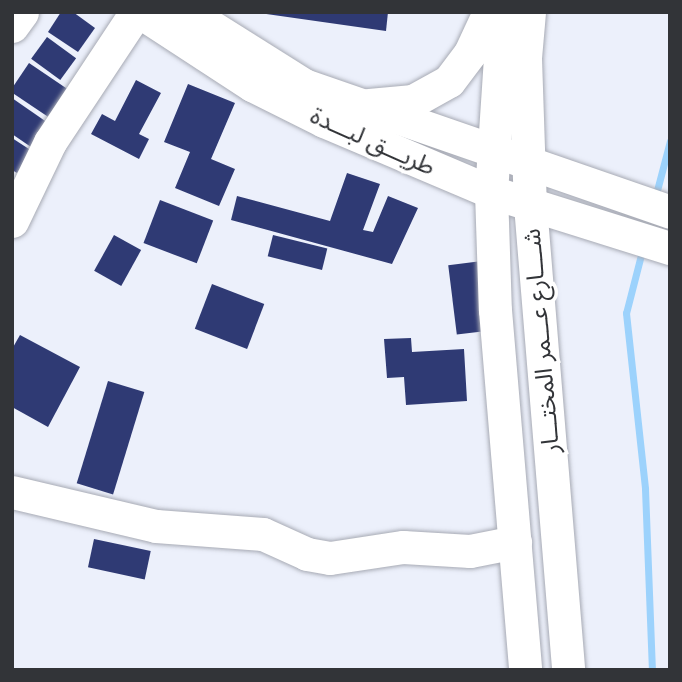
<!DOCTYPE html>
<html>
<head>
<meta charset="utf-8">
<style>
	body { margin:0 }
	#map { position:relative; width:682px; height:682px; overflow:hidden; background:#ecf0fb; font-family:"Space Grotesk","Noto Sans Arabic",sans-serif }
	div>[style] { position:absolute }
	.stream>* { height:7px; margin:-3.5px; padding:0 3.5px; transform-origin:3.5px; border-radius:3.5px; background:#9cd2fc }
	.building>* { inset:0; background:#2f3a74; transform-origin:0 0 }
	.roads { filter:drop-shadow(0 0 2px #a7aab4) drop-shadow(0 0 2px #a7aab4) }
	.minor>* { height:33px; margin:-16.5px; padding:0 16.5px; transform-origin:16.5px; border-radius:16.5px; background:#fff }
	span { translate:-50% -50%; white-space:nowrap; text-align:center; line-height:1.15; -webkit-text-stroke:7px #fff; paint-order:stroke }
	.street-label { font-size:24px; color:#323438 }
	.frame { position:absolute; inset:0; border:14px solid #323438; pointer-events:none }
</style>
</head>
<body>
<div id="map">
	<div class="stream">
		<i style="left:655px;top:198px;width:59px;rotate:-75.3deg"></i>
		<i style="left:643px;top:247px;width:68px;rotate:104.4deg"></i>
		<i style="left:626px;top:313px;width:177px;rotate:83.8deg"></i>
		<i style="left:645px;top:489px;width:181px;rotate:87.8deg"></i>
	</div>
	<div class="building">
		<i style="clip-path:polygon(61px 12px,73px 12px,95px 28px,78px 52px,48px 32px)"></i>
		<i style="clip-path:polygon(252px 12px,388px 12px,386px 31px)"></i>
		<i style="left:47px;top:37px;width:36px;height:27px;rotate:36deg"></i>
		<i style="left:29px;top:63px;width:53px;height:34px;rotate:34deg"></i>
		<i style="clip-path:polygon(136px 80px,161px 93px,139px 134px,149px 139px,139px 159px,91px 134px,102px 114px,115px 121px)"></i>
		<i style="clip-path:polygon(188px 84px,235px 103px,211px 159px,235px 169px,219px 206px,175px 188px,190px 152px,164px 142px)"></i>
		<i style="clip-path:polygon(12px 98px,48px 123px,31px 147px,12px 134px)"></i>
		<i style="clip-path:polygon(12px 138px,32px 151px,17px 173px,12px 170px)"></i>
		<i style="clip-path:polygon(347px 173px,380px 184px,363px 230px,373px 232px,388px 196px,418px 208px,392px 264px,231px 220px,237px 196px,330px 221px)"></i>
		<i style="left:160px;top:200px;width:57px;height:46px;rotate:21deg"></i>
		<i style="left:114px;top:235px;width:31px;height:41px;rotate:29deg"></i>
		<i style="left:273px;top:235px;width:56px;height:22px;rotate:14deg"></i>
		<i style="left:482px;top:261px;width:70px;height:34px;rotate:83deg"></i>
		<i style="left:212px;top:284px;width:56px;height:48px;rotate:21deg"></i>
		<i style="clip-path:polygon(20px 335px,80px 367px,48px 427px,12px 407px,12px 349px)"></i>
		<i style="clip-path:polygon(411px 338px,412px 352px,464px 349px,467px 401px,406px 405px,404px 377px,387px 378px,384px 339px)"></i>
		<i style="left:108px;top:381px;width:38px;height:107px;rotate:17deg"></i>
		<i style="left:94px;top:539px;width:58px;height:29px;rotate:12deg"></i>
	</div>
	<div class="roads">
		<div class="minor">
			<i style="left:140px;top:12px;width:134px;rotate:33.1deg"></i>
			<i style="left:252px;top:85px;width:80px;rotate:26.6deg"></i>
			<i style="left:324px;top:121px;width:181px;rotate:23deg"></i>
			<i style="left:491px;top:192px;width:188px;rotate:17.4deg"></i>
			<i style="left:188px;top:12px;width:137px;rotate:32.2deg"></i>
			<i style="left:304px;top:85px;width:387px;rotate:19.1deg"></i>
			<i style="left:503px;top:12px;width:180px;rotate:93.8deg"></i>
			<i style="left:491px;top:192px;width:118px;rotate:88.1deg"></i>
			<i style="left:495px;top:310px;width:361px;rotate:85.2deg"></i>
			<i style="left:529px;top:12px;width:46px;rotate:95deg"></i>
			<i style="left:525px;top:58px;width:147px;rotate:88.1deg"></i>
			<i style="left:530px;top:205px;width:467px;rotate:85.3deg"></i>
			<i style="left:12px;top:26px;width:17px;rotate:-54deg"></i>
			<i style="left:369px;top:105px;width:44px;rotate:-5.2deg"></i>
			<i style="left:413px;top:101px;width:41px;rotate:-29.1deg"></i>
			<i style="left:449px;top:81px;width:35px;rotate:-53deg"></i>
			<i style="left:470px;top:53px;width:45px;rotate:-65.1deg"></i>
			<i style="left:12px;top:221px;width:88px;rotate:-64.3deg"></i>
			<i style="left:50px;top:142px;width:156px;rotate:-56.5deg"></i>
			<i style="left:12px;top:492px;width:148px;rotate:13.3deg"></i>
			<i style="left:156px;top:526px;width:107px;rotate:4.3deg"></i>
			<i style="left:263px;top:534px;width:48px;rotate:24.4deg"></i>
			<i style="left:307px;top:554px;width:23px;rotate:10deg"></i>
			<i style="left:330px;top:558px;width:74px;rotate:-8.6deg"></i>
			<i style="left:403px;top:547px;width:67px;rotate:3.4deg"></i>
			<i style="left:470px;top:551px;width:46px;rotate:-11.3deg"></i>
		</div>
	</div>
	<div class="street-label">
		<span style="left:373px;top:141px;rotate:24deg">طريـــق لبـــدة</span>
		<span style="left:541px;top:341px;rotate:-95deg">شــــارع عـــمر المختـــار</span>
	</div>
	<div class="frame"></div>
</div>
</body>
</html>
